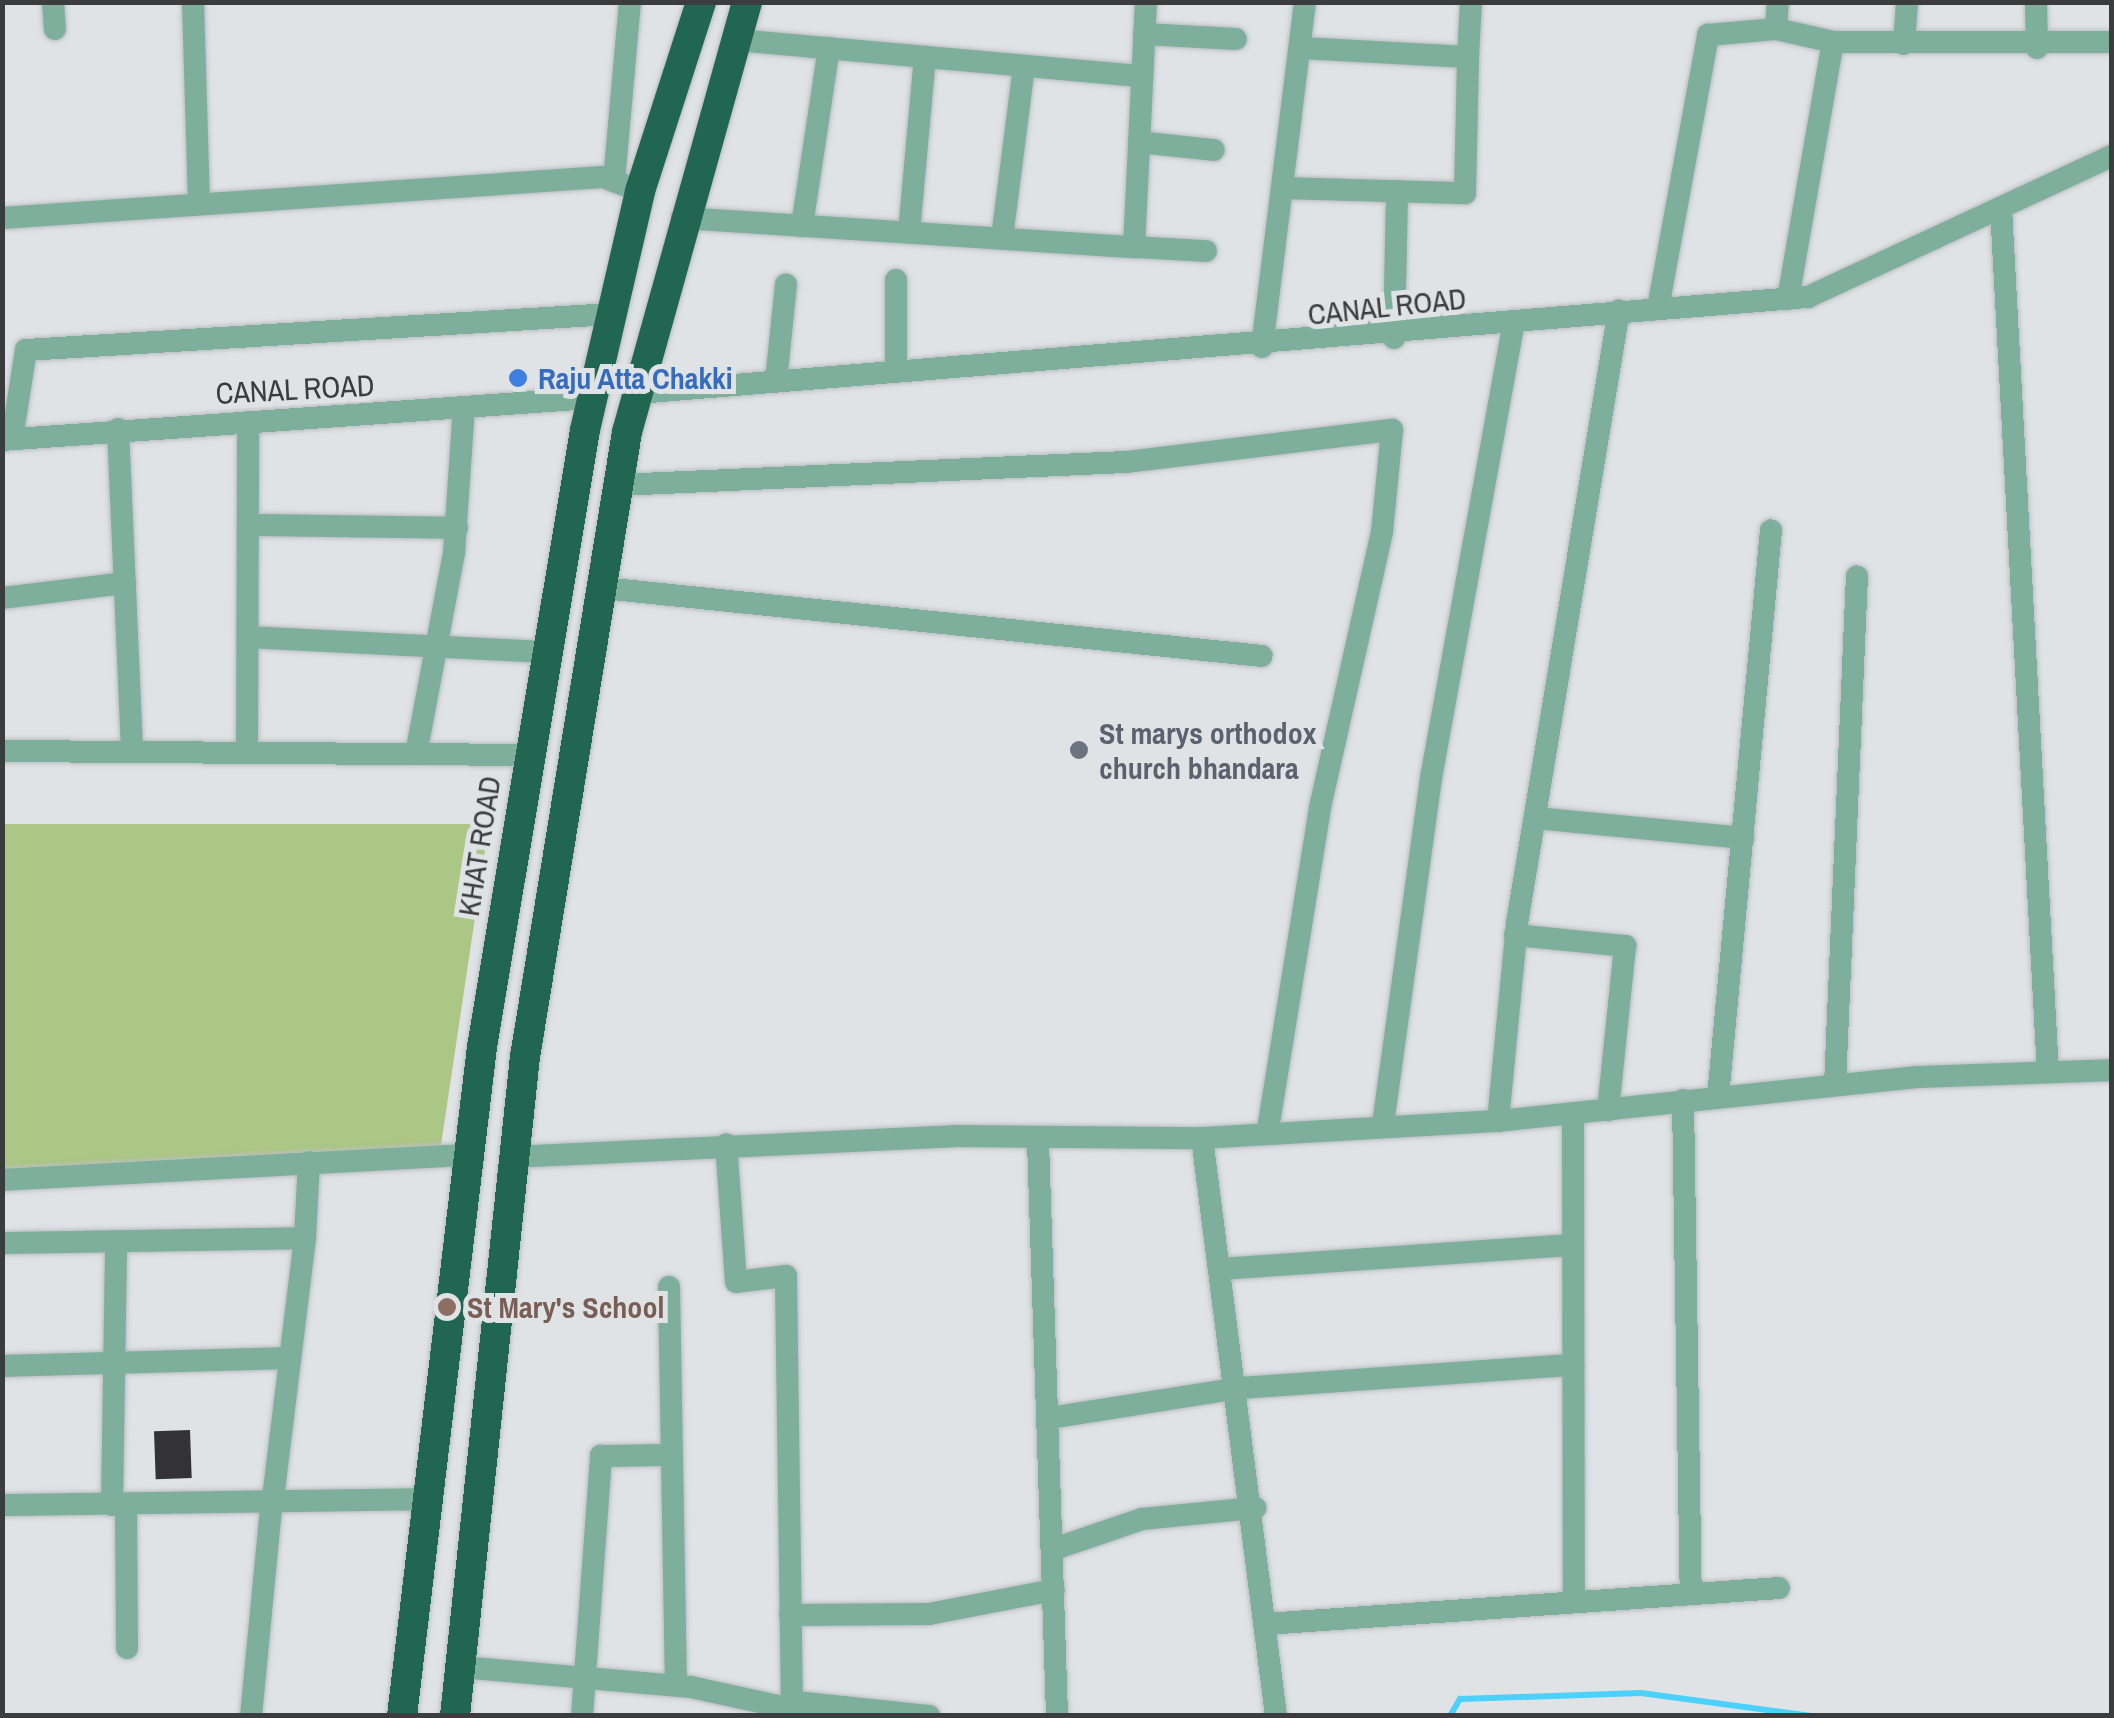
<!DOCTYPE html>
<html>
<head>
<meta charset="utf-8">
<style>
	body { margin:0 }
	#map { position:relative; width:2114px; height:1718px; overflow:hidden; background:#dfe3e6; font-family:"Archivo Narrow",sans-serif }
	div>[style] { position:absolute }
	.green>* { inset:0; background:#abc685 }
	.stream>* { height:6px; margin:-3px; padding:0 3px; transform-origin:3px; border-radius:3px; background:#4cd0fc }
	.building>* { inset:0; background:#333235; transform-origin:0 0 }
	.roads { filter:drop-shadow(0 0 2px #bbbec1) drop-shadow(0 0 2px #bbbec1) }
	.minor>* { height:22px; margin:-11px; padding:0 11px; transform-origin:11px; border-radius:11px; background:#7eae9c }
	.highway>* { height:30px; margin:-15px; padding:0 15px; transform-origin:15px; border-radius:15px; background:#216651 }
	.dots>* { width:28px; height:28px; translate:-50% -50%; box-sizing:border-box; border:5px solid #dfe3e6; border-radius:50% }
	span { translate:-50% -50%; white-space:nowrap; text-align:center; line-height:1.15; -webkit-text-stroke:10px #dfe3e6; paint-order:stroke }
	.street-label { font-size:30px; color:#3b3c3e }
	.shop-label { font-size:30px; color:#366cbe; font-weight:700 }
	.left { translate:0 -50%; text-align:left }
	.worship-label { font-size:30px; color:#5b616d; font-weight:700 }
	.education-label { font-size:30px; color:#785e54; font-weight:700 }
	.frame { position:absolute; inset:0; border:5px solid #3b3c3e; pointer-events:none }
</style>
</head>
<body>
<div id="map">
	<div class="green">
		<i style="clip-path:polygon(3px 824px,489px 824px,441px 1145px,3px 1174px)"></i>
	</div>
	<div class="stream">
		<i style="left:1450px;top:1716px;width:20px;rotate:-60deg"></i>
		<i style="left:1460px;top:1699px;width:181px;rotate:-1.9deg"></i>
		<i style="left:1641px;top:1693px;width:172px;rotate:7.7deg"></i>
	</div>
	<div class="building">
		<i style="left:190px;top:1430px;width:48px;height:36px;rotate:88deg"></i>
	</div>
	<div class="roads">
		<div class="minor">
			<i style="left:53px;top:2px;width:27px;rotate:86deg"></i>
			<i style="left:193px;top:2px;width:202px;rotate:88.3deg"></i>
			<i style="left:2036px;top:2px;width:46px;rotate:88.8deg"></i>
			<i style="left:1776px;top:29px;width:27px;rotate:-86deg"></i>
			<i style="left:1144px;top:34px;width:92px;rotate:3.1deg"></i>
			<i style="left:736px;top:40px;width:408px;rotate:5.1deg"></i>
			<i style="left:1904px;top:44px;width:42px;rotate:-85.9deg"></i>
			<i style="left:1301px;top:48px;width:167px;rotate:3.1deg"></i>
			<i style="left:1468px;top:57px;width:55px;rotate:-86.9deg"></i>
			<i style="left:1139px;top:142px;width:75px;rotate:6.1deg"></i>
			<i style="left:614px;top:181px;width:180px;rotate:-84.9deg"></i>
			<i style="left:1283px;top:188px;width:182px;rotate:1.6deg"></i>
			<i style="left:1465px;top:193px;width:136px;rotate:-88.7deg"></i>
			<i style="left:2001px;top:208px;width:865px;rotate:86.89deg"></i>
			<i style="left:2px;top:218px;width:602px;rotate:-3.9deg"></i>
			<i style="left:603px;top:177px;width:40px;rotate:21deg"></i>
			<i style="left:682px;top:218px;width:453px;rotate:3.7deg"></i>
			<i style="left:1134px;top:247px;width:245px;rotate:-87.2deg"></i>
			<i style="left:802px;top:226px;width:180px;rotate:-81.4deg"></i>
			<i style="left:909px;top:232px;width:176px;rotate:-84.8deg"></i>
			<i style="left:1002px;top:238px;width:173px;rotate:-82.7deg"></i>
			<i style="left:1134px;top:247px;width:72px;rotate:3.2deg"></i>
			<i style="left:896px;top:280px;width:92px;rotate:90deg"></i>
			<i style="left:1788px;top:299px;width:261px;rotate:-80.1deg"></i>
			<i style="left:1833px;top:42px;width:279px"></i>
			<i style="left:1658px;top:308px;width:278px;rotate:-79.6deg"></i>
			<i style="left:1708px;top:35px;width:68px;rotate:-5deg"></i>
			<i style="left:1776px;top:29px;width:58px;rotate:12.8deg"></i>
			<i style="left:1394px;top:338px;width:147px;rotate:-88.8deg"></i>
			<i style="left:1262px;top:347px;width:348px;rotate:-82.9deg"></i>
			<i style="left:776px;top:381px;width:97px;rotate:-84.1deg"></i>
			<i style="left:637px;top:393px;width:1175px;rotate:-4.69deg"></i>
			<i style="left:1808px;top:297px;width:335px;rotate:-24.9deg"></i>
			<i style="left:118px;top:429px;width:323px;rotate:87.5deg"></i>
			<i style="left:12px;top:439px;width:90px;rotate:-81.1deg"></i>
			<i style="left:26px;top:350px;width:587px;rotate:-3.52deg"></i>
			<i style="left:2px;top:440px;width:590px;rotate:-4.08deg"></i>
			<i style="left:619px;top:485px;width:508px;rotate:-2.6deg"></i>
			<i style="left:1126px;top:462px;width:268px;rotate:-6.9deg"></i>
			<i style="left:1392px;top:430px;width:102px;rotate:95.6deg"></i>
			<i style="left:1382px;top:532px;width:283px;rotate:102.7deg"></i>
			<i style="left:1320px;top:808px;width:326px;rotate:99.2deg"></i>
			<i style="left:252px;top:525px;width:205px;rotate:0.8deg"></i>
			<i style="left:603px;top:588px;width:662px;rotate:5.89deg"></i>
			<i style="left:2px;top:598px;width:124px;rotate:-7deg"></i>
			<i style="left:248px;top:637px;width:301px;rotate:2.9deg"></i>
			<i style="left:2px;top:751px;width:527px;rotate:0.43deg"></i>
			<i style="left:247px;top:753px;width:331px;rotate:-89.8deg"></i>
			<i style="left:416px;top:754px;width:205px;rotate:-79.3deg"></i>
			<i style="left:454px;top:553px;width:145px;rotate:-86.1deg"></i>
			<i style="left:1536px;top:818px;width:208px;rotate:5.5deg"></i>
			<i style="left:1515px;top:935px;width:111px;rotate:5.7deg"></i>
			<i style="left:1625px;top:946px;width:165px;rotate:95.9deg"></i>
			<i style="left:1835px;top:1085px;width:509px;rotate:-87.53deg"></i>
			<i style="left:1718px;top:1097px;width:569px;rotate:-84.66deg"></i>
			<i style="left:1683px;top:1100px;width:493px;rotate:89.1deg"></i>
			<i style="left:1573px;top:1115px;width:484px;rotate:89.9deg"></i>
			<i style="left:1498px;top:1121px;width:199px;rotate:-84.5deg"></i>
			<i style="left:1517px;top:923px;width:621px;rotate:-80.55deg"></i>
			<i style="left:1383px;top:1124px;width:349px;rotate:-82.1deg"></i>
			<i style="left:1431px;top:778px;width:463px;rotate:-79.7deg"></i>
			<i style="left:1202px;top:1138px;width:583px;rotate:82.7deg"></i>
			<i style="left:1038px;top:1142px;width:574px;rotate:88.1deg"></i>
			<i style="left:512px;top:1157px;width:442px;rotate:-2.7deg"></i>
			<i style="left:954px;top:1136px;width:248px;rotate:0.5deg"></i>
			<i style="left:1202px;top:1138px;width:296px;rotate:-3.3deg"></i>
			<i style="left:1498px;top:1121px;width:420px;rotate:-6deg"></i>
			<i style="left:1916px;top:1077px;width:196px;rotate:-2deg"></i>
			<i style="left:2px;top:1180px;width:466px;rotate:-3.1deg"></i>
			<i style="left:305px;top:1238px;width:76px;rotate:-87deg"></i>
			<i style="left:2px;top:1243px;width:303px;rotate:-0.9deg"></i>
			<i style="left:305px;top:1238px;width:262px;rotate:97deg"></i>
			<i style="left:1220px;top:1269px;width:352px;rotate:-3.9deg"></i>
			<i style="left:669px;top:1287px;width:398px;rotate:89deg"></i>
			<i style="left:2px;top:1366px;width:287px;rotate:-1.6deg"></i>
			<i style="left:1050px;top:1418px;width:192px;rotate:-9deg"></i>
			<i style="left:1240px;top:1388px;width:334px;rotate:-4deg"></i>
			<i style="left:126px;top:1504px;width:144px;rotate:89.6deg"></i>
			<i style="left:2px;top:1505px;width:423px;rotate:-0.8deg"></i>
			<i style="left:112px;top:1505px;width:262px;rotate:-89.1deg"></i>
			<i style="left:1054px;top:1549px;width:93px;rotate:-18.8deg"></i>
			<i style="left:1142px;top:1519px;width:114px;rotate:-5.6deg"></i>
			<i style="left:790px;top:1615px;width:139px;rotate:-0.4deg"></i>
			<i style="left:929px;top:1614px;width:127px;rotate:-10.9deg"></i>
			<i style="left:1266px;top:1624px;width:514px;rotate:-4.01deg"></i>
			<i style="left:461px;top:1667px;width:231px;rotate:5deg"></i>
			<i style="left:691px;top:1687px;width:103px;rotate:12.3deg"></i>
			<i style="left:792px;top:1709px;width:433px;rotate:-90.8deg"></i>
			<i style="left:786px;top:1276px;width:50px;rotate:173.2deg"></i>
			<i style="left:736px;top:1282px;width:138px;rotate:-94.1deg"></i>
			<i style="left:792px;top:1709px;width:9px;rotate:-54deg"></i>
			<i style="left:797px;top:1702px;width:133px;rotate:6.1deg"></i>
			<i style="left:251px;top:1716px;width:219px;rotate:-84.5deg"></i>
			<i style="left:582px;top:1716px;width:261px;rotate:-85.8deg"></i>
			<i style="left:601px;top:1456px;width:71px;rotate:-0.8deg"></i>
		</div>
		<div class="highway">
			<i style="left:402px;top:1716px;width:674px;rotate:-83.18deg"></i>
			<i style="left:482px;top:1047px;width:626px;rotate:-80.52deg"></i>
			<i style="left:585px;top:430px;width:245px;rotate:-77deg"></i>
			<i style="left:640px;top:191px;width:199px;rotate:-72.1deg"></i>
			<i style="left:455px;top:1716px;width:663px;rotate:-83.94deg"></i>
			<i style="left:525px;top:1057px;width:633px;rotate:-80.73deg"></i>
			<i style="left:627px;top:432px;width:446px;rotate:-74.4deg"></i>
		</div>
	</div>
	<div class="dots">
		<i style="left:518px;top:378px;background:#3f7fe0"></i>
		<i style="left:1079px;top:750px;background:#6b7280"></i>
		<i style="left:447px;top:1307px;background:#8d6e63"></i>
	</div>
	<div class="street-label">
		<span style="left:1387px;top:306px;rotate:-6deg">CANAL ROAD</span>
		<span style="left:295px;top:389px;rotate:-3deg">CANAL ROAD</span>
		<span style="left:479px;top:846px;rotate:-81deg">KHAT ROAD</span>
	</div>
	<div class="shop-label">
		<span class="left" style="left:538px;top:378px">Raju Atta Chakki</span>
	</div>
	<div class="worship-label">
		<span class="left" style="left:1099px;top:750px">St marys orthodox<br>church bhandara</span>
	</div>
	<div class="education-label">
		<span class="left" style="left:467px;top:1307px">St Mary's School</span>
	</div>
	<div class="frame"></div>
</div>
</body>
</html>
